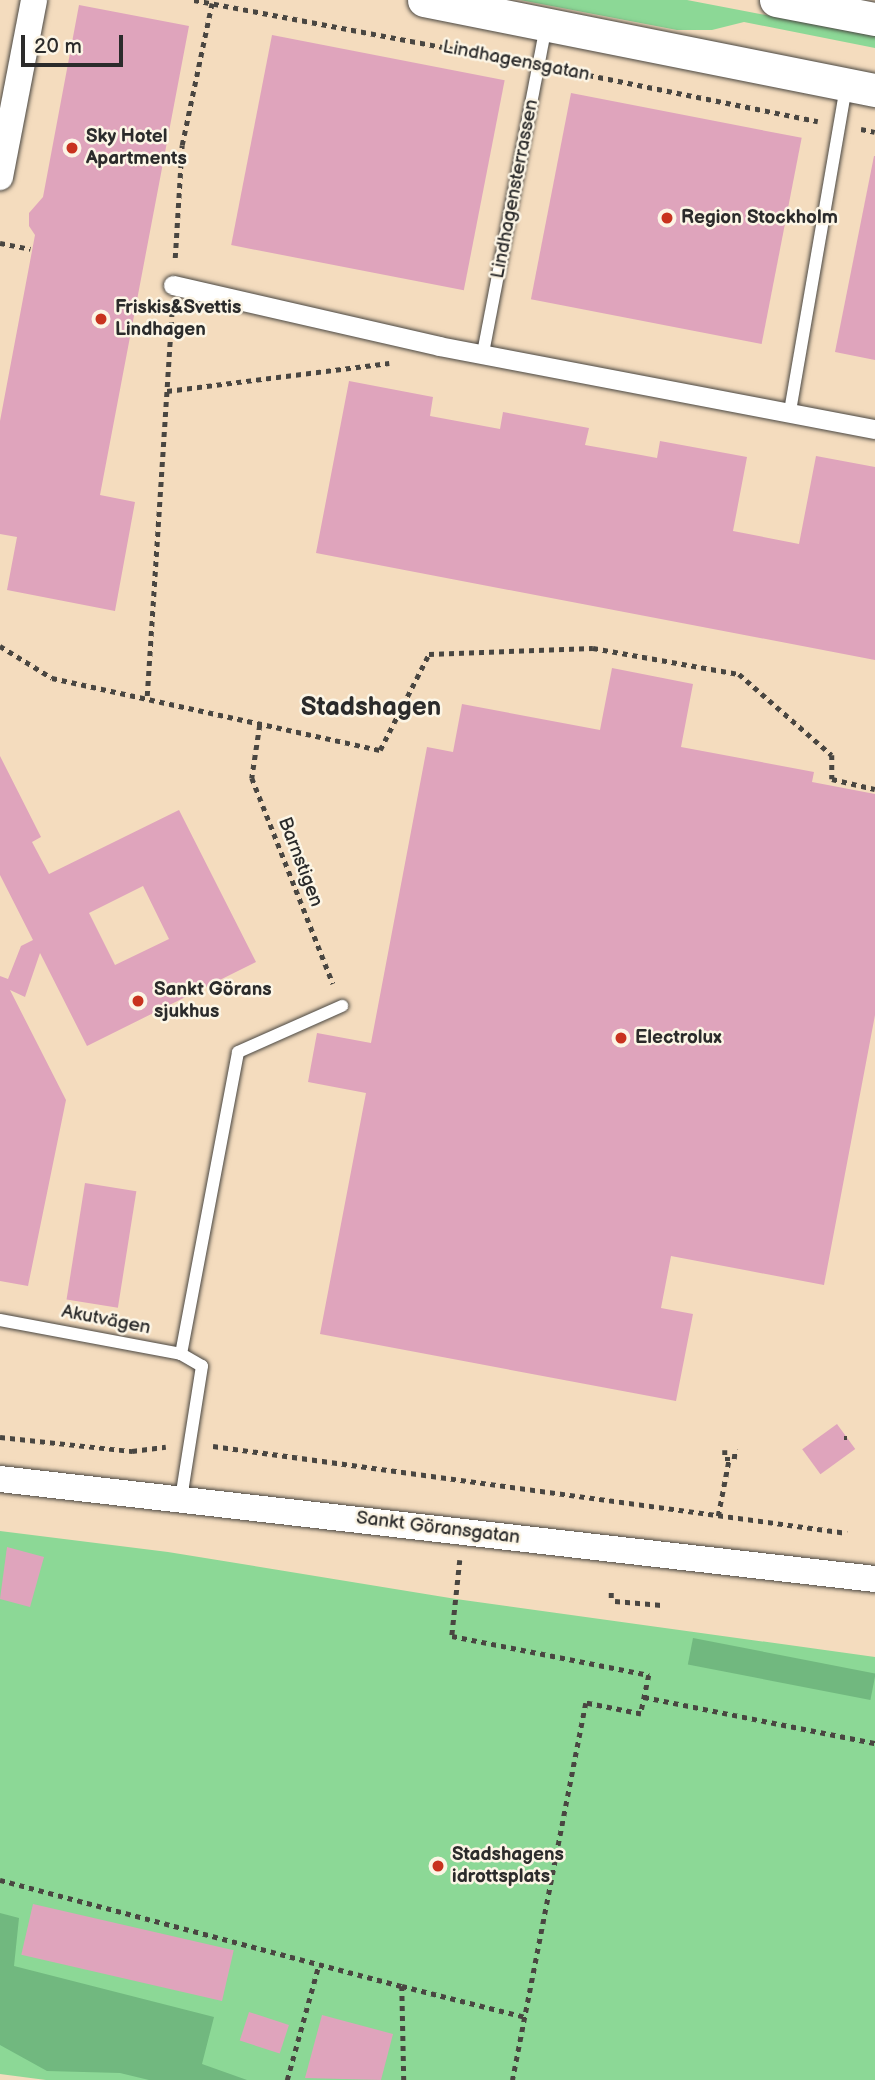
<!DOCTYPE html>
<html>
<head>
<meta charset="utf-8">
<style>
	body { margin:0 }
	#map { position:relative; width:875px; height:2080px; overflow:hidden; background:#f4dcbe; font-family:"Balsamiq Sans",sans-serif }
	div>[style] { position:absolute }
	.green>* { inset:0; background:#8cd896 }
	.forest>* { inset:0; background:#71b87f; transform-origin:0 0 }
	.building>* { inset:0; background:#dfa4bc; transform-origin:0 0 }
	.path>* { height:4.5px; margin-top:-2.25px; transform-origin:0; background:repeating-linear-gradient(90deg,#494641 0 5px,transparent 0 10px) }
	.roads { filter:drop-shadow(0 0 2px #494641) drop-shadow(0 0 2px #494641) }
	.service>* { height:12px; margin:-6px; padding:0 6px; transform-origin:6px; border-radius:6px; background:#fff }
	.pedestrian>* { height:19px; margin:-9.5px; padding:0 9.5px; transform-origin:9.5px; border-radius:9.5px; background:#fff }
	.minor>* { height:26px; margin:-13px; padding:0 13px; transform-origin:13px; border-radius:13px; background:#fff }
	.tertiary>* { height:33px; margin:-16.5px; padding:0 16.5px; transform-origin:16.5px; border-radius:16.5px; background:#fff }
	.dots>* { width:19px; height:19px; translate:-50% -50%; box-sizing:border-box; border:4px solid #fcf5e5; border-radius:50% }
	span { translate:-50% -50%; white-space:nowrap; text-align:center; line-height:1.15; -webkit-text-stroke:5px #fcf5e5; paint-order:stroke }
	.street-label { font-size:19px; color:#2b2b2b }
	.poi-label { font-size:19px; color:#2b2b2b; font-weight:700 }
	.left { translate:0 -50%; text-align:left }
	.district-label { font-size:26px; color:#2b2b2b; font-weight:700 }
	.scale { position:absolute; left:21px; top:35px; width:102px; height:32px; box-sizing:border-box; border:4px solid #2b2b2b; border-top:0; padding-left:9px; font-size:21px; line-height:24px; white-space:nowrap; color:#2b2b2b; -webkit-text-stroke:5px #fcf5e5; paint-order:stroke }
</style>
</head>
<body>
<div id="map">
	<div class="green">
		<i style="clip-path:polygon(520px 0,687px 0,875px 36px,875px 48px,744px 22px,712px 30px,677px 30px)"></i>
		<i style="clip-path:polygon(0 1531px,168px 1552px,456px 1599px,875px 1657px,875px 2080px,46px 2080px,0 2074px)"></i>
	</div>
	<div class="forest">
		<i style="left:693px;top:1638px;width:186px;height:27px;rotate:11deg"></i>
		<i style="clip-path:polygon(0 1913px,19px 1918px,14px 1966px,214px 2017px,202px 2064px,247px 2080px,149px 2080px,120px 2073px,47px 2071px,0 2045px)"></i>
	</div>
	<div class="building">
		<i style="clip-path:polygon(79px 5px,189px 26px,100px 495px,135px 502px,115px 611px,7px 590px,17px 537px,0 534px,0 421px,35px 235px,29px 226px,29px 213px,43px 197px)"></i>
		<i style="left:272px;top:35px;width:237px;height:214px;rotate:11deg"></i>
		<i style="left:571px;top:93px;width:235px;height:210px;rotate:11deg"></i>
		<i style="clip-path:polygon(874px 156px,875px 156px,875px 360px,835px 352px)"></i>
		<i style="clip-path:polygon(349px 381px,433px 397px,430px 416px,500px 429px,503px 412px,589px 428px,585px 445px,641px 455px,657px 458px,660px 441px,747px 457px,733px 531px,799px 544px,816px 456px,875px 467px,875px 660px,316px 553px)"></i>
		<i style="clip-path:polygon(612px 668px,693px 684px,681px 747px,814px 772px,812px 782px,875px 794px,875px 1015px,824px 1285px,671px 1256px,661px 1308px,693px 1314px,676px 1401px,320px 1334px,366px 1093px,308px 1082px,317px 1033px,371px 1043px,427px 747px,453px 752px,462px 704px,600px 730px)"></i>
		<i style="clip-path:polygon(evenodd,0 756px,41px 837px,32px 842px,49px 874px,179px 810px,256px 962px,87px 1046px,40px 953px,25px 997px,10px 990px,66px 1100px,28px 1286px,0 1281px,0 976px,8px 979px,21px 946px,33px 940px,0 875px,0 756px,143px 886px,169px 939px,115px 965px,89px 913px,143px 886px)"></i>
		<i style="left:85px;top:1183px;width:52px;height:118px;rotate:9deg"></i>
		<i style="left:837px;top:1424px;width:31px;height:43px;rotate:54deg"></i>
		<i style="clip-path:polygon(7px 1547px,44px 1557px,30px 1607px,0 1599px)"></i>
		<i style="left:33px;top:1904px;width:206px;height:52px;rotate:13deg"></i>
		<i style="left:249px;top:2012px;width:42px;height:30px;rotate:18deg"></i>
		<i style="clip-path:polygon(322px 2015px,393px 2034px,381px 2080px,305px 2078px)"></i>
	</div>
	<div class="path">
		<i style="left:194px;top:0;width:328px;rotate:10.7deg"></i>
		<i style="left:559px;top:69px;width:264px;rotate:11.4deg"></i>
		<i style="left:861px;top:129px;width:14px;rotate:12deg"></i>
		<i style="left:0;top:243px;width:31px;rotate:11deg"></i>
		<i style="left:175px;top:258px;width:113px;rotate:-86.5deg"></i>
		<i style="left:182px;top:145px;width:145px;rotate:-78.1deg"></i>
		<i style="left:167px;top:391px;width:224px;rotate:-7.2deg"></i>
		<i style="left:0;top:646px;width:61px;rotate:31.6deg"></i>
		<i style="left:52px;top:678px;width:336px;rotate:12.4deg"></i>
		<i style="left:380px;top:750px;width:108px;rotate:-63deg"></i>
		<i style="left:429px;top:654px;width:164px;rotate:-2.1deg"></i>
		<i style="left:593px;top:648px;width:148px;rotate:10.1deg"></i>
		<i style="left:739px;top:674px;width:123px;rotate:41.1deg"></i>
		<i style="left:832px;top:755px;width:24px;rotate:90deg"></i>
		<i style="left:832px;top:779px;width:44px;rotate:13.1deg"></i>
		<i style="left:147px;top:696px;width:385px;rotate:-86.3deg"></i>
		<i style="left:260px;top:725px;width:54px;rotate:98.6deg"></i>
		<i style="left:252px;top:778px;width:221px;rotate:68.5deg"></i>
		<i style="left:0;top:1437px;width:133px;rotate:6.1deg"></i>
		<i style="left:132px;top:1451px;width:34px;rotate:-7deg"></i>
		<i style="left:844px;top:1438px;width:3px"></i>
		<i style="left:213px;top:1446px;width:640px;rotate:7.81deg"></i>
		<i style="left:725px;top:1450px;width:9px;rotate:90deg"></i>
		<i style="left:725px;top:1459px;width:9px"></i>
		<i style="left:734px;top:1459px;width:10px;rotate:-84deg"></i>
		<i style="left:718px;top:1516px;width:58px;rotate:-79.1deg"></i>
		<i style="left:460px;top:1560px;width:76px;rotate:96deg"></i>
		<i style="left:452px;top:1636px;width:201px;rotate:11.2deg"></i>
		<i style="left:649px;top:1675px;width:40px;rotate:102deg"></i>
		<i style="left:641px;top:1714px;width:56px;rotate:-168.7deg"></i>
		<i style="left:586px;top:1703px;width:384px;rotate:101deg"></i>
		<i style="left:611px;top:1598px;width:8px;rotate:-90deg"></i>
		<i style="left:615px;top:1601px;width:47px;rotate:4.9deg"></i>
		<i style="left:644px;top:1697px;width:236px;rotate:11.3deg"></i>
		<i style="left:0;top:1880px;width:416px;rotate:14.8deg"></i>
		<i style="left:402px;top:1986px;width:94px;rotate:88.8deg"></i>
		<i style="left:402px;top:1986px;width:127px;rotate:14.1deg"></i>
		<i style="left:287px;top:2080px;width:120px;rotate:-74.6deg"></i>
	</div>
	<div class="roads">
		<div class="service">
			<i style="left:483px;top:353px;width:334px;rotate:-79.1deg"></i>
			<i style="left:790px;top:411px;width:329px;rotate:-80.2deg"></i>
			<i style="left:0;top:1320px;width:184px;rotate:10.6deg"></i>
			<i style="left:181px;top:1354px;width:24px;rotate:30deg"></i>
			<i style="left:202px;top:1366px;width:134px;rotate:99deg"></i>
			<i style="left:181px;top:1354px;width:307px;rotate:-79.3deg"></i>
			<i style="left:238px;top:1052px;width:114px;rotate:-23.9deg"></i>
		</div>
		<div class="pedestrian">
			<i style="left:173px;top:285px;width:273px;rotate:12.9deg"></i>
			<i style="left:439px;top:346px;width:444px;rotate:10.8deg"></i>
		</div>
		<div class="minor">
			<i style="left:0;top:177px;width:180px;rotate:-79.1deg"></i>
			<i style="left:0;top:1479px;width:881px;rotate:6.52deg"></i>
		</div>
		<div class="tertiary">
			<i style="left:424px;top:0;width:460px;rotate:11.3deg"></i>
			<i style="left:776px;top:0;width:101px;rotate:10.9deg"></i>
		</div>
	</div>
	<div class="dots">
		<i style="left:72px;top:148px;background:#c8321e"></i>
		<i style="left:667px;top:218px;background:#c8321e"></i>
		<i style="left:101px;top:319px;background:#c8321e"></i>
		<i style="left:138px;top:1001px;background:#c8321e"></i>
		<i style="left:621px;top:1038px;background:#c8321e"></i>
		<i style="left:438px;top:1866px;background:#c8321e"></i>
	</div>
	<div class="street-label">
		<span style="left:516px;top:61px;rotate:11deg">Lindhagensgatan</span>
		<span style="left:515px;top:189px;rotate:-79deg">Lindhagensterrassen</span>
		<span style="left:300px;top:862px;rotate:69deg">Barnstigen</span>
		<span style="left:106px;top:1320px;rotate:11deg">Akutvägen</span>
		<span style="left:438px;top:1528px;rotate:7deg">Sankt Göransgatan</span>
	</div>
	<div class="poi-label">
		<span class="left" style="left:86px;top:148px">Sky Hotel<br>Apartments</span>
		<span class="left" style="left:681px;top:218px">Region Stockholm</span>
		<span class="left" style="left:115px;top:319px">Friskis&amp;Svettis<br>Lindhagen</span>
		<span class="left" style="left:154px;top:1001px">Sankt Görans<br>sjukhus</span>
		<span class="left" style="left:635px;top:1038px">Electrolux</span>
		<span class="left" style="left:452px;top:1866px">Stadshagens<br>idrottsplats</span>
	</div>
	<div class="district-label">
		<span style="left:371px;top:708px">Stadshagen</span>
	</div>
	<div class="scale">20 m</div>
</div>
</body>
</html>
